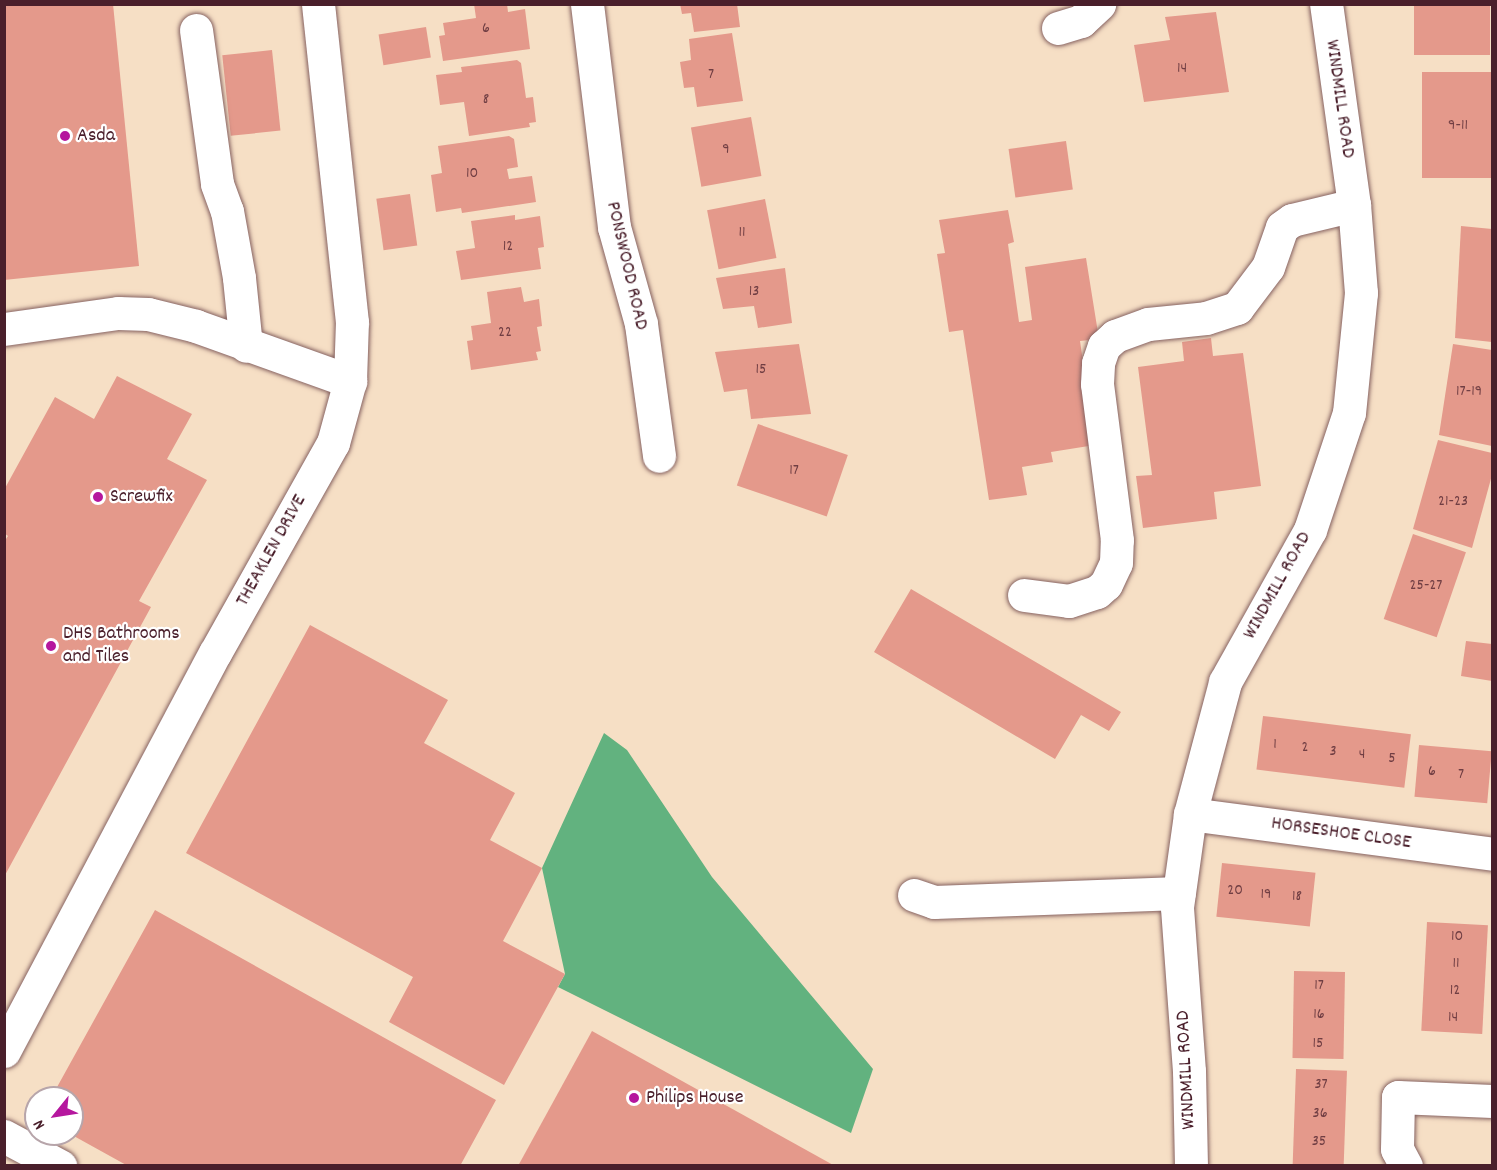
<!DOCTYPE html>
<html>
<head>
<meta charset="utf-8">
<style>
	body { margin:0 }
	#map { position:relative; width:1497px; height:1170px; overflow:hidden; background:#f6dfc5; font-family:Dekko,sans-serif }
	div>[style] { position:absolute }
	.forest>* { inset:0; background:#62b27f }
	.building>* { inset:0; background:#e4998b; transform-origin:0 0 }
	.roads { filter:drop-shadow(0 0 2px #866261) drop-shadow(0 0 2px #866261) }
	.minor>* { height:33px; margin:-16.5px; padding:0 16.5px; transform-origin:16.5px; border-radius:16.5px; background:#fff }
	.dots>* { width:16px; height:16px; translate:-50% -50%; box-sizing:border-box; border:3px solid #fff; border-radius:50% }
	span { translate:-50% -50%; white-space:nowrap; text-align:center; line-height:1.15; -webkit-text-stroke:4.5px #fff; paint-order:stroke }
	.number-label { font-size:16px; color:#703e43 }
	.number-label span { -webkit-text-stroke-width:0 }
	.street-label { font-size:20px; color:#4a1f2b }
	.poi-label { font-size:20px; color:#4a1f2b }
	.left { translate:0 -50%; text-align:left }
	.frame { position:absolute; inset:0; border:6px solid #4a1f2b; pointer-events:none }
	.north { position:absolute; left:24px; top:1086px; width:60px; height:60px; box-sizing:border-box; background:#fff; border:2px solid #b7a5aa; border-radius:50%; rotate:240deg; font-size:16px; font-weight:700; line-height:24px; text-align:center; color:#4a1f2b }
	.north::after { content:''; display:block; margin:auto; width:21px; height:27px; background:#b5179e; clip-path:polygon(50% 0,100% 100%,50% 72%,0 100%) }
</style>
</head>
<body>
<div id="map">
	<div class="forest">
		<i style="clip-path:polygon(604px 733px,627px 750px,712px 877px,873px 1069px,851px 1133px,558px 987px,565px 974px,542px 868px)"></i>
	</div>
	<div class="building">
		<i style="clip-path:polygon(4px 4px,113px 4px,139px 266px,4px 280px)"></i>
		<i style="clip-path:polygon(474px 4px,507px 4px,508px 12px,525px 9px,530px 49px,443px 61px,439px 36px,445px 35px,443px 23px,476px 18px)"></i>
		<i style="clip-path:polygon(680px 4px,737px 4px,740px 27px,694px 32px,691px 13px,682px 14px)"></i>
		<i style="left:1414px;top:4px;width:76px;height:51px"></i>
		<i style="clip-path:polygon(1216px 12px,1229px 92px,1144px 102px,1134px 45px,1170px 40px,1165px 17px)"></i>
		<i style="left:426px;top:27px;width:31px;height:48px;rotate:81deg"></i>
		<i style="clip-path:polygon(732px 33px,743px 101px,697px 107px,694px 87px,684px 88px,680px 62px,691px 60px,689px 39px)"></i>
		<i style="left:272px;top:50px;width:81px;height:50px;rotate:84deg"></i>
		<i style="clip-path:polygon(517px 60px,521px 63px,526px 98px,533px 97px,536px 122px,529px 123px,530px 127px,469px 136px,464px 102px,440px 105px,436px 75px,462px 72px,461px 67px)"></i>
		<i style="left:1492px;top:72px;width:106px;height:70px;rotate:90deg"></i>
		<i style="left:751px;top:117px;width:60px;height:61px;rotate:80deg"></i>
		<i style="clip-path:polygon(509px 136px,514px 139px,518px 167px,507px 169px,509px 179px,532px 176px,536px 202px,462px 213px,461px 208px,436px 212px,431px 175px,442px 173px,438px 146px)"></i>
		<i style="left:1066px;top:141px;width:49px;height:58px;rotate:82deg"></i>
		<i style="left:410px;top:194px;width:52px;height:34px;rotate:82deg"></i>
		<i style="left:765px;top:199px;width:60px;height:59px;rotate:79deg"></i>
		<i style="clip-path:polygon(1008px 210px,1014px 242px,1008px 244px,1019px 322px,1032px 320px,1025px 267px,1086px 258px,1099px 339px,1080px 341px,1095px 445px,1051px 452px,1053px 462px,1022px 467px,1027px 495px,989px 500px,963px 330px,949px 332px,937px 254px,945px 253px,939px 220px)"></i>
		<i style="clip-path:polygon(515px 215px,515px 220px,540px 216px,544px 247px,538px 248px,541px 269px,461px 280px,456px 251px,475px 248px,471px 221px)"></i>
		<i style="clip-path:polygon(1461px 226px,1492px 229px,1492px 342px,1455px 338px)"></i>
		<i style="clip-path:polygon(785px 268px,792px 323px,758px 328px,754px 306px,723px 309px,716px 278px)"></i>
		<i style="clip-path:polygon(521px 287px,524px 302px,539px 299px,542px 326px,537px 327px,541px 351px,536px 352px,538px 360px,471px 370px,467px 341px,473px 340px,471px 326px,491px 323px,487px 292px)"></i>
		<i style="clip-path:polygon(1211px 338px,1213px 356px,1243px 353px,1261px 486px,1214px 492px,1217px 519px,1143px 528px,1136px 476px,1152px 475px,1138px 367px,1184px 361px,1182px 342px)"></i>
		<i style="clip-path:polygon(799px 344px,811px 414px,751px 419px,747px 389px,724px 392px,715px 352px)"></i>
		<i style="clip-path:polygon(1453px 344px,1492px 350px,1492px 446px,1439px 435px)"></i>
		<i style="clip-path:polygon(117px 376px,192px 414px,167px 459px,207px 480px,139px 601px,151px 607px,4px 877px,4px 542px,8px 536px,4px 533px,4px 490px,55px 397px,94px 419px)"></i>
		<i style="left:758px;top:424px;width:95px;height:65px;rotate:19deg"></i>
		<i style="clip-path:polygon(1438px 440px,1492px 453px,1492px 475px,1472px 548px,1413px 529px)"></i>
		<i style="left:1413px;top:534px;width:56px;height:90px;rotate:19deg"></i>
		<i style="clip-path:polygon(911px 589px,1121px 712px,1109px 731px,1081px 715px,1055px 759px,874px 652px)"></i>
		<i style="clip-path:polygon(310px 625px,448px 700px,424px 743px,515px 793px,490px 840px,542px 868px,503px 941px,565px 974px,504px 1085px,389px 1022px,413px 977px,186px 853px)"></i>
		<i style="clip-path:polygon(1466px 641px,1492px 644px,1492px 681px,1461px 676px)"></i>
		<i style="left:1263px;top:716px;width:149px;height:54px;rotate:7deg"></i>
		<i style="left:1419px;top:745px;width:73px;height:52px;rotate:5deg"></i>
		<i style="left:1222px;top:863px;width:94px;height:54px;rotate:6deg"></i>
		<i style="clip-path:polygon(155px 910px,496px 1100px,460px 1166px,128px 1166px,72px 1135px,72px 1098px,51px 1098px)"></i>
		<i style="left:1427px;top:922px;width:61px;height:109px;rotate:3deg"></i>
		<i style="left:1294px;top:971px;width:51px;height:87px;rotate:1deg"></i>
		<i style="clip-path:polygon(592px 1031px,835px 1166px,518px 1166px)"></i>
		<i style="left:1296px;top:1069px;width:51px;height:97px;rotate:2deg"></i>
	</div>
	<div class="roads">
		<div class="minor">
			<i style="left:587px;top:4px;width:225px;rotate:83.1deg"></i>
			<i style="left:614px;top:227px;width:101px;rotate:74.4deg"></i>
			<i style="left:641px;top:324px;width:133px;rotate:82.2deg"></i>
			<i style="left:1058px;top:28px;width:24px;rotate:-17deg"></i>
			<i style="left:1081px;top:21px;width:25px;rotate:-43deg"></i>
			<i style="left:196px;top:30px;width:155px;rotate:82.2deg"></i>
			<i style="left:217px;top:184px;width:29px;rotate:70deg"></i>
			<i style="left:227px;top:211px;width:68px;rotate:79.8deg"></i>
			<i style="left:239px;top:278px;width:68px;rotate:84.1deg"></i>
			<i style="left:4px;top:329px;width:115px;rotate:-8deg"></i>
			<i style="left:118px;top:313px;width:30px;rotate:2deg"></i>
			<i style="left:148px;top:314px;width:49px;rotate:14deg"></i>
			<i style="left:196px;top:326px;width:164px;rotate:19.7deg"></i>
			<i style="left:1024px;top:595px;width:45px;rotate:7.6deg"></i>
			<i style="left:1069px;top:601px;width:29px;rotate:-18deg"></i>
			<i style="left:1097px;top:592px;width:12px;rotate:-42deg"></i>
			<i style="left:1106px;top:584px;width:23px;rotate:-65deg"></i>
			<i style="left:1116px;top:563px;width:23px;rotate:-88deg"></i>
			<i style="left:1117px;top:540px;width:157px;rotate:-97.3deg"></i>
			<i style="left:1097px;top:384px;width:21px;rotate:-87deg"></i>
			<i style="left:1098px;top:363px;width:18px;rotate:-71deg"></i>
			<i style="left:1104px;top:346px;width:15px;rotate:-42deg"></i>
			<i style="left:1115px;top:336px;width:35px;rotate:-20deg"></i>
			<i style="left:1148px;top:324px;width:58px;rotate:-5.9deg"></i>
			<i style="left:1206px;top:318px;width:33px;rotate:-18deg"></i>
			<i style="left:1237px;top:308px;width:51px;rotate:-52.9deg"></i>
			<i style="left:1268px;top:267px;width:42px;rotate:-70.7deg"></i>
			<i style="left:1282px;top:227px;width:12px;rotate:-35deg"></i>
			<i style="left:1292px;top:220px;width:64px;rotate:-13.6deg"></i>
			<i style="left:1190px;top:814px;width:305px;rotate:7.5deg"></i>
			<i style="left:914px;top:895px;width:21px;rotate:19deg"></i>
			<i style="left:934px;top:902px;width:245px;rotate:-2.1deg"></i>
			<i style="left:4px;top:1051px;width:450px;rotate:-62.1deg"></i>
			<i style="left:215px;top:653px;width:241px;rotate:-60.7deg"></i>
			<i style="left:333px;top:443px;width:64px;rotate:-74.7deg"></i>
			<i style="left:350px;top:381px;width:59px;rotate:-88.1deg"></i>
			<i style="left:352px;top:322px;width:320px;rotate:-96.1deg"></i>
			<i style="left:4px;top:1136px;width:64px;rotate:28.2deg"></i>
			<i style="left:1191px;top:1166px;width:95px;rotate:-91.2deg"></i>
			<i style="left:1189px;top:1071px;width:164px;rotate:-94.2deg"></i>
			<i style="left:1177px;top:907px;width:94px;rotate:-82deg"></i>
			<i style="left:1190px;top:814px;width:137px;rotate:-75.1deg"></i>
			<i style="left:1225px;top:682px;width:174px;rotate:-60.8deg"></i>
			<i style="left:1310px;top:530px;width:123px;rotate:-71.6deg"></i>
			<i style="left:1349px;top:413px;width:121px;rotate:-84.3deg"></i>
			<i style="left:1361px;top:293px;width:88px;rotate:-94.5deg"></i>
			<i style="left:1354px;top:205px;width:203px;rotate:-97.9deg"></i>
			<i style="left:1406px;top:1166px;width:19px;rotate:-118deg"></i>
			<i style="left:1397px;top:1149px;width:52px;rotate:-88.9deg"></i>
			<i style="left:1398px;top:1097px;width:94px;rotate:2.4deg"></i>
		</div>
	</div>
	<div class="dots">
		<i style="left:65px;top:136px;background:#b5179e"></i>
		<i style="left:98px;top:497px;background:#b5179e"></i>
		<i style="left:51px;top:646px;background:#b5179e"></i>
		<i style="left:634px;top:1098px;background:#b5179e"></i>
	</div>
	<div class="number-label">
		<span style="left:486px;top:29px">6</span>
		<span style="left:1182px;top:69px">14</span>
		<span style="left:711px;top:75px">7</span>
		<span style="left:486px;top:100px">8</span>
		<span style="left:1458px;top:126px">9-11</span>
		<span style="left:726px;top:150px">9</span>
		<span style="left:472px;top:174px">10</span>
		<span style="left:742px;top:233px">11</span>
		<span style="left:508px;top:247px">12</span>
		<span style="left:754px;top:292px">13</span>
		<span style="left:505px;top:333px">22</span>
		<span style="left:761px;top:370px">15</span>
		<span style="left:1469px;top:392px">17-19</span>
		<span style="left:794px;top:471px">17</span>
		<span style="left:1453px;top:502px">21-23</span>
		<span style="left:1426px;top:586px">25-27</span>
		<span style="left:1275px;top:745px">1</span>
		<span style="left:1305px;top:748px">2</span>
		<span style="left:1333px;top:752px">3</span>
		<span style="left:1362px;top:755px">4</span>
		<span style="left:1392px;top:759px">5</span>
		<span style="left:1432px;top:772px">6</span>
		<span style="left:1461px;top:775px">7</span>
		<span style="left:1235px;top:891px">20</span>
		<span style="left:1266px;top:895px">19</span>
		<span style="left:1297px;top:897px">18</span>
		<span style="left:1457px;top:937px">10</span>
		<span style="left:1456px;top:964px">11</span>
		<span style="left:1319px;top:986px">17</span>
		<span style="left:1455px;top:991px">12</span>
		<span style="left:1319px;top:1015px">16</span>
		<span style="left:1453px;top:1018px">14</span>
		<span style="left:1318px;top:1044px">15</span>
		<span style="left:1321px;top:1085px">37</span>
		<span style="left:1320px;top:1114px">36</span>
		<span style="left:1319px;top:1142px">35</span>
	</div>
	<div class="street-label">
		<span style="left:1339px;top:99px;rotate:82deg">WINDMILL ROAD</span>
		<span style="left:626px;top:266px;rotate:77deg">PONSWOOD ROAD</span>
		<span style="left:272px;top:551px;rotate:-61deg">THEAKLEN DRIVE</span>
		<span style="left:1278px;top:586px;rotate:-61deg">WINDMILL ROAD</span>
		<span style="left:1341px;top:834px;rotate:8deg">HORSESHOE CLOSE</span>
		<span style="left:1187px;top:1070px;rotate:-93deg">WINDMILL ROAD</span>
	</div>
	<div class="poi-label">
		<span class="left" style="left:77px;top:136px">Asda</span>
		<span class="left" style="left:110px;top:497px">Screwfix</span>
		<span class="left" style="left:63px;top:646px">DHS Bathrooms<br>and Tiles</span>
		<span class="left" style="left:646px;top:1098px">Philips House</span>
	</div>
	<div class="frame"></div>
	<div class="north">N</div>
</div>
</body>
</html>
